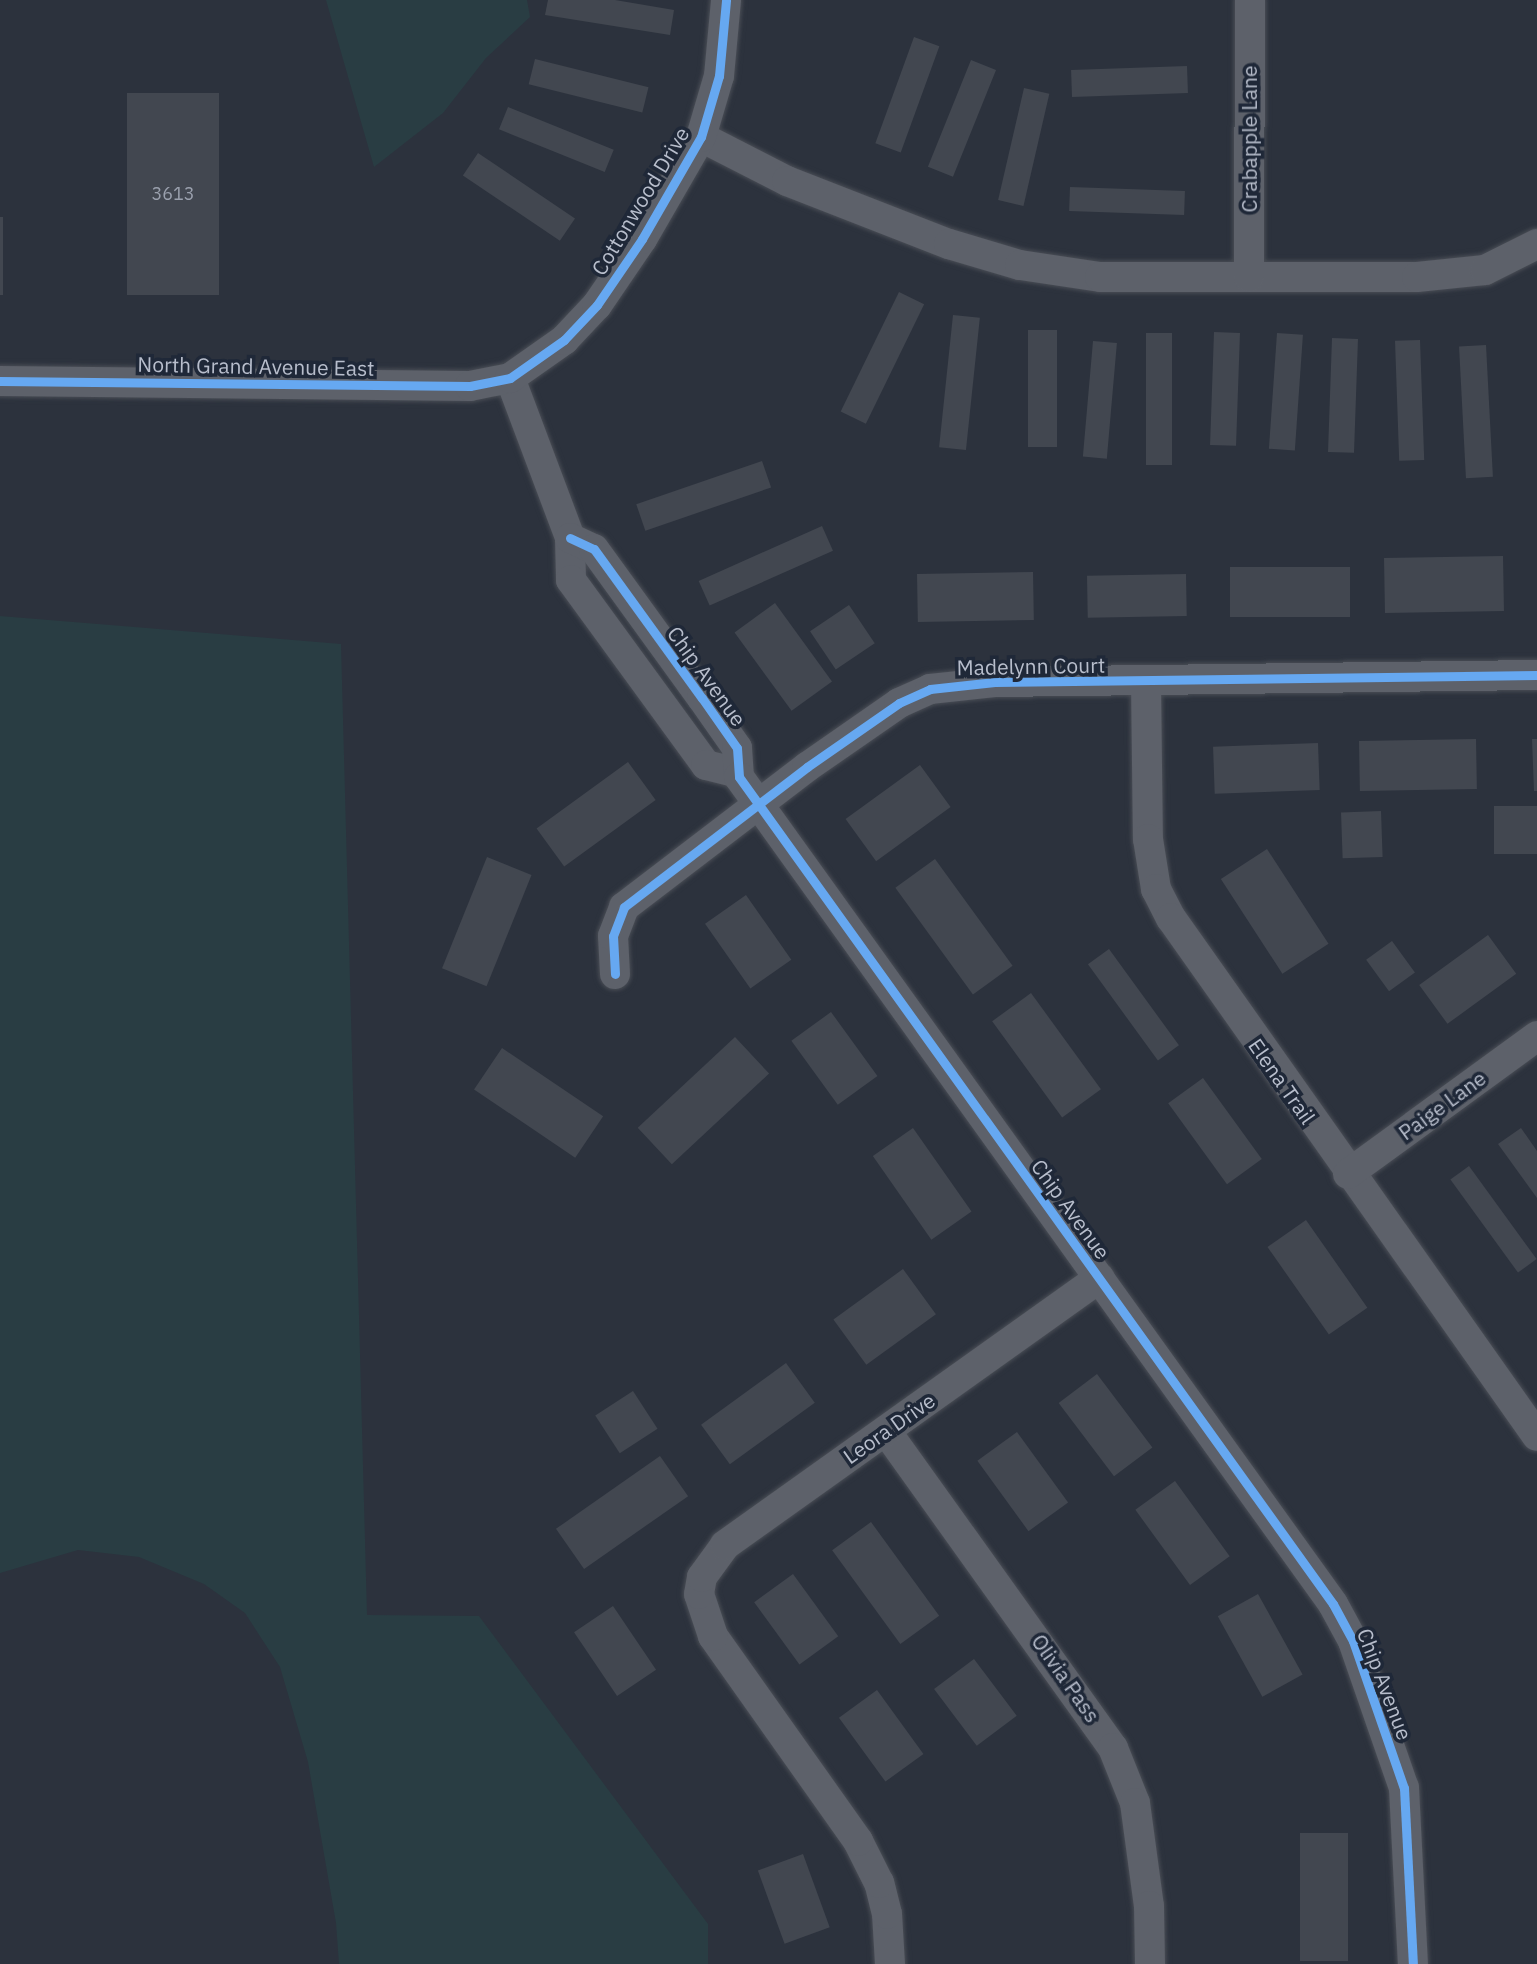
<!DOCTYPE html>
<html>
<head>
<meta charset="utf-8">
<style>
	body { margin:0 }
	#map { position:relative; width:1537px; height:1964px; overflow:hidden; background:#2c323d; font-family:"IBM Plex Sans",sans-serif }
	div>[style] { position:absolute }
	.green>* { inset:0; background:#293d43 }
	.building>* { inset:0; background:#424750; transform-origin:0 0 }
	.roads { filter:drop-shadow(0 0 2px #494d55) drop-shadow(0 0 2px #494d55) }
	.street>* { height:30px; margin:-15px; padding:0 15px; transform-origin:15px; border-radius:15px; background:#5d616a }
	.cycleway>* { height:9px; margin:-4.5px; padding:0 4.5px; transform-origin:4.5px; border-radius:4.5px; background:#66a8f1 }
	span { translate:-50% -50%; white-space:nowrap; text-align:center; line-height:1.15; -webkit-text-stroke:7px #1f2838; paint-order:stroke }
	.number-label { font-size:18px; color:#9aa0ad }
	.number-label span { -webkit-text-stroke-width:0 }
	.street-label { font-size:21px; color:#b8becc }
</style>
</head>
<body>
<div id="map">
	<div class="green">
		<i style="clip-path:polygon(326px 0,527px 0,530px 17px,486px 58px,443px 113px,374px 167px)"></i>
		<i style="clip-path:polygon(0 616px,341px 644px,367px 1615px,479px 1616px,708px 1924px,708px 1964px,339px 1964px,336px 1923px,308px 1762px,280px 1667px,245px 1613px,204px 1584px,139px 1557px,78px 1550px,0 1573px)"></i>
	</div>
	<div class="building">
		<i style="clip-path:polygon(548px 0,615px 0,674px 10px,670px 35px,545px 15px)"></i>
		<i style="left:914px;top:37px;width:27px;height:113px;rotate:20deg"></i>
		<i style="left:535px;top:59px;width:117px;height:26px;rotate:14deg"></i>
		<i style="left:971px;top:60px;width:27px;height:115px;rotate:22deg"></i>
		<i style="left:1187px;top:66px;width:27px;height:116px;rotate:88deg"></i>
		<i style="left:1024px;top:88px;width:26px;height:115px;rotate:13deg"></i>
		<i style="left:127px;top:93px;width:92px;height:202px"></i>
		<i style="left:508px;top:107px;width:114px;height:24px;rotate:22deg"></i>
		<i style="left:478px;top:153px;width:117px;height:27px;rotate:34deg"></i>
		<i style="left:1070px;top:187px;width:115px;height:24px;rotate:2deg"></i>
		<i style="left:0;top:217px;width:3px;height:78px"></i>
		<i style="left:899px;top:292px;width:28px;height:133px;rotate:26deg"></i>
		<i style="left:953px;top:315px;width:27px;height:133px;rotate:6deg"></i>
		<i style="left:1028px;top:330px;width:29px;height:117px"></i>
		<i style="left:1214px;top:332px;width:26px;height:113px;rotate:2deg"></i>
		<i style="left:1146px;top:333px;width:26px;height:132px"></i>
		<i style="left:1277px;top:333px;width:26px;height:116px;rotate:4deg"></i>
		<i style="left:1332px;top:338px;width:26px;height:114px;rotate:2deg"></i>
		<i style="left:1420px;top:340px;width:120px;height:25px;rotate:88deg"></i>
		<i style="left:1093px;top:341px;width:24px;height:116px;rotate:5deg"></i>
		<i style="left:1486px;top:345px;width:132px;height:27px;rotate:87deg"></i>
		<i style="left:762px;top:461px;width:28px;height:133px;rotate:71deg"></i>
		<i style="left:822px;top:526px;width:27px;height:135px;rotate:66deg"></i>
		<i style="left:1503px;top:556px;width:55px;height:119px;rotate:89deg"></i>
		<i style="left:1230px;top:567px;width:120px;height:50px"></i>
		<i style="left:1033px;top:572px;width:48px;height:116px;rotate:89deg"></i>
		<i style="left:1186px;top:574px;width:42px;height:99px;rotate:89deg"></i>
		<i style="left:775px;top:603px;width:97px;height:50px;rotate:54deg"></i>
		<i style="left:849px;top:605px;width:46px;height:47px;rotate:56deg"></i>
		<i style="left:1476px;top:739px;width:50px;height:117px;rotate:89deg"></i>
		<i style="clip-path:polygon(1532px 739px,1537px 739px,1537px 791px,1534px 791px)"></i>
		<i style="left:1318px;top:743px;width:47px;height:105px;rotate:88deg"></i>
		<i style="left:628px;top:762px;width:47px;height:113px;rotate:54deg"></i>
		<i style="left:920px;top:765px;width:52px;height:92px;rotate:54deg"></i>
		<i style="left:1494px;top:806px;width:43px;height:48px"></i>
		<i style="left:1381px;top:811px;width:46px;height:40px;rotate:88deg"></i>
		<i style="left:1267px;top:849px;width:113px;height:55px;rotate:57deg"></i>
		<i style="left:487px;top:857px;width:48px;height:120px;rotate:22deg"></i>
		<i style="left:935px;top:859px;width:132px;height:49px;rotate:54deg"></i>
		<i style="left:746px;top:895px;width:79px;height:50px;rotate:55deg"></i>
		<i style="left:1488px;top:935px;width:48px;height:85px;rotate:54deg"></i>
		<i style="left:1392px;top:941px;width:39px;height:32px;rotate:54deg"></i>
		<i style="left:1109px;top:949px;width:119px;height:26px;rotate:54deg"></i>
		<i style="left:1031px;top:993px;width:119px;height:48px;rotate:54deg"></i>
		<i style="left:831px;top:1012px;width:79px;height:49px;rotate:54deg"></i>
		<i style="left:735px;top:1037px;width:50px;height:133px;rotate:47deg"></i>
		<i style="left:502px;top:1048px;width:122px;height:50px;rotate:34deg"></i>
		<i style="left:1203px;top:1078px;width:100px;height:43px;rotate:54deg"></i>
		<i style="left:913px;top:1128px;width:102px;height:49px;rotate:55deg"></i>
		<i style="clip-path:polygon(1521px 1128px,1537px 1151px,1537px 1198px,1498px 1144px)"></i>
		<i style="left:1469px;top:1166px;width:115px;height:23px;rotate:54deg"></i>
		<i style="left:1306px;top:1220px;width:107px;height:47px;rotate:55deg"></i>
		<i style="left:903px;top:1269px;width:56px;height:86px;rotate:54deg"></i>
		<i style="left:786px;top:1363px;width:49px;height:105px;rotate:54deg"></i>
		<i style="left:1097px;top:1374px;width:92px;height:48px;rotate:53deg"></i>
		<i style="left:633px;top:1391px;width:45px;height:45px;rotate:57deg"></i>
		<i style="left:1017px;top:1432px;width:87px;height:49px;rotate:54deg"></i>
		<i style="left:660px;top:1456px;width:49px;height:127px;rotate:55deg"></i>
		<i style="left:1175px;top:1481px;width:93px;height:49px;rotate:54deg"></i>
		<i style="left:871px;top:1522px;width:116px;height:48px;rotate:54deg"></i>
		<i style="left:793px;top:1574px;width:77px;height:48px;rotate:54deg"></i>
		<i style="left:1258px;top:1594px;width:92px;height:46px;rotate:61deg"></i>
		<i style="left:613px;top:1606px;width:77px;height:47px;rotate:56deg"></i>
		<i style="left:974px;top:1659px;width:71px;height:50px;rotate:53deg"></i>
		<i style="left:877px;top:1690px;width:79px;height:47px;rotate:54deg"></i>
		<i style="left:1300px;top:1833px;width:48px;height:128px"></i>
		<i style="left:803px;top:1854px;width:78px;height:48px;rotate:70deg"></i>
	</div>
	<div class="roads">
		<div class="street">
			<i style="left:701px;top:137px;width:97px;rotate:27.1deg"></i>
			<i style="left:787px;top:181px;width:174px;rotate:21.3deg"></i>
			<i style="left:949px;top:244px;width:74px;rotate:16.5deg"></i>
			<i style="left:1020px;top:265px;width:81px;rotate:8.5deg"></i>
			<i style="left:1100px;top:277px;width:317px"></i>
			<i style="left:1417px;top:277px;width:68px;rotate:-5.9deg"></i>
			<i style="left:1485px;top:270px;width:58px;rotate:-26.6deg"></i>
			<i style="left:1249px;top:277px;width:277px;rotate:-89.8deg"></i>
			<i style="left:510px;top:378px;width:171px;rotate:69.4deg"></i>
			<i style="left:570px;top:538px;width:42px;rotate:88.6deg"></i>
			<i style="left:571px;top:580px;width:229px;rotate:53.9deg"></i>
			<i style="left:706px;top:765px;width:32px;rotate:14deg"></i>
			<i style="left:0;top:381px;width:470px;rotate:0.6deg"></i>
			<i style="left:470px;top:386px;width:41px;rotate:-11.3deg"></i>
			<i style="left:510px;top:378px;width:66px;rotate:-35.1deg"></i>
			<i style="left:564px;top:340px;width:48px;rotate:-46.7deg"></i>
			<i style="left:597px;top:305px;width:80px;rotate:-55.7deg"></i>
			<i style="left:642px;top:239px;width:118px;rotate:-60deg"></i>
			<i style="left:701px;top:137px;width:64px;rotate:-73.6deg"></i>
			<i style="left:719px;top:76px;width:76px;rotate:-84.7deg"></i>
			<i style="left:570px;top:538px;width:26px;rotate:25deg"></i>
			<i style="left:594px;top:549px;width:184px;rotate:54.1deg"></i>
			<i style="left:702px;top:698px;width:61px;rotate:55deg"></i>
			<i style="left:737px;top:748px;width:29px;rotate:86deg"></i>
			<i style="left:739px;top:777px;width:1018px;rotate:54.31deg"></i>
			<i style="left:1333px;top:1604px;width:42px;rotate:61.6deg"></i>
			<i style="left:1353px;top:1641px;width:156px;rotate:70.9deg"></i>
			<i style="left:1404px;top:1788px;width:176px;rotate:87.1deg"></i>
			<i style="left:1146px;top:682px;width:157px;rotate:89.3deg"></i>
			<i style="left:1148px;top:839px;width:51px;rotate:80.9deg"></i>
			<i style="left:1156px;top:889px;width:33px;rotate:63deg"></i>
			<i style="left:1171px;top:918px;width:634px;rotate:54.76deg"></i>
			<i style="left:615px;top:974px;width:38px;rotate:-93deg"></i>
			<i style="left:613px;top:936px;width:31px;rotate:-69deg"></i>
			<i style="left:624px;top:907px;width:230px;rotate:-37.4deg"></i>
			<i style="left:807px;top:767px;width:112px;rotate:-34.8deg"></i>
			<i style="left:899px;top:703px;width:34px;rotate:-24deg"></i>
			<i style="left:930px;top:689px;width:65px;rotate:-6.1deg"></i>
			<i style="left:995px;top:682px;width:542px;rotate:-0.74deg"></i>
			<i style="left:1348px;top:1174px;width:234px;rotate:-36.1deg"></i>
			<i style="left:886px;top:1431px;width:390px;rotate:54.4deg"></i>
			<i style="left:1113px;top:1748px;width:59px;rotate:68.2deg"></i>
			<i style="left:1135px;top:1803px;width:104px;rotate:82.3deg"></i>
			<i style="left:1149px;top:1906px;width:58px;rotate:89deg"></i>
			<i style="left:890px;top:1964px;width:50px;rotate:-93.4deg"></i>
			<i style="left:887px;top:1914px;width:32px;rotate:-104deg"></i>
			<i style="left:879px;top:1883px;width:47px;rotate:-116.6deg"></i>
			<i style="left:858px;top:1841px;width:251px;rotate:-125.3deg"></i>
			<i style="left:713px;top:1636px;width:44px;rotate:-108.4deg"></i>
			<i style="left:699px;top:1594px;width:17px;rotate:-80deg"></i>
			<i style="left:702px;top:1577px;width:39px;rotate:-54deg"></i>
			<i style="left:725px;top:1545px;width:460px;rotate:-35.5deg"></i>
		</div>
	</div>
	<div class="cycleway">
		<i style="left:0;top:381px;width:470px;rotate:0.6deg"></i>
		<i style="left:470px;top:386px;width:41px;rotate:-11.3deg"></i>
		<i style="left:510px;top:378px;width:66px;rotate:-35.1deg"></i>
		<i style="left:564px;top:340px;width:48px;rotate:-46.7deg"></i>
		<i style="left:597px;top:305px;width:80px;rotate:-55.7deg"></i>
		<i style="left:642px;top:239px;width:118px;rotate:-60deg"></i>
		<i style="left:701px;top:137px;width:64px;rotate:-73.6deg"></i>
		<i style="left:719px;top:76px;width:76px;rotate:-84.7deg"></i>
		<i style="left:570px;top:538px;width:26px;rotate:25deg"></i>
		<i style="left:594px;top:549px;width:184px;rotate:54.1deg"></i>
		<i style="left:702px;top:698px;width:61px;rotate:55deg"></i>
		<i style="left:737px;top:748px;width:29px;rotate:86deg"></i>
		<i style="left:739px;top:777px;width:1018px;rotate:54.31deg"></i>
		<i style="left:1333px;top:1604px;width:42px;rotate:61.6deg"></i>
		<i style="left:1353px;top:1641px;width:156px;rotate:70.9deg"></i>
		<i style="left:1404px;top:1788px;width:176px;rotate:87.1deg"></i>
		<i style="left:615px;top:974px;width:38px;rotate:-93deg"></i>
		<i style="left:613px;top:936px;width:31px;rotate:-69deg"></i>
		<i style="left:624px;top:907px;width:230px;rotate:-37.4deg"></i>
		<i style="left:807px;top:767px;width:112px;rotate:-34.8deg"></i>
		<i style="left:899px;top:703px;width:34px;rotate:-24deg"></i>
		<i style="left:930px;top:689px;width:65px;rotate:-6.1deg"></i>
		<i style="left:995px;top:682px;width:542px;rotate:-0.74deg"></i>
	</div>
	<div class="number-label">
		<span style="left:173px;top:194px">3613</span>
	</div>
	<div class="street-label">
		<span style="left:1249px;top:139px;rotate:-90deg">Crabapple Lane</span>
		<span style="left:640px;top:201px;rotate:-59deg">Cottonwood Drive</span>
		<span style="left:256px;top:366px;rotate:1deg">North Grand Avenue East</span>
		<span style="left:1031px;top:666px;rotate:-1deg">Madelynn Court</span>
		<span style="left:707px;top:676px;rotate:54deg">Chip Avenue</span>
		<span style="left:1282px;top:1081px;rotate:55deg">Elena Trail</span>
		<span style="left:1442px;top:1105px;rotate:-36deg">Paige Lane</span>
		<span style="left:1071px;top:1209px;rotate:54deg">Chip Avenue</span>
		<span style="left:889px;top:1428px;rotate:-35deg">Leora Drive</span>
		<span style="left:1066px;top:1678px;rotate:55deg">Olivia Pass</span>
		<span style="left:1385px;top:1684px;rotate:69deg">Chip Avenue</span>
	</div>
</div>
</body>
</html>
